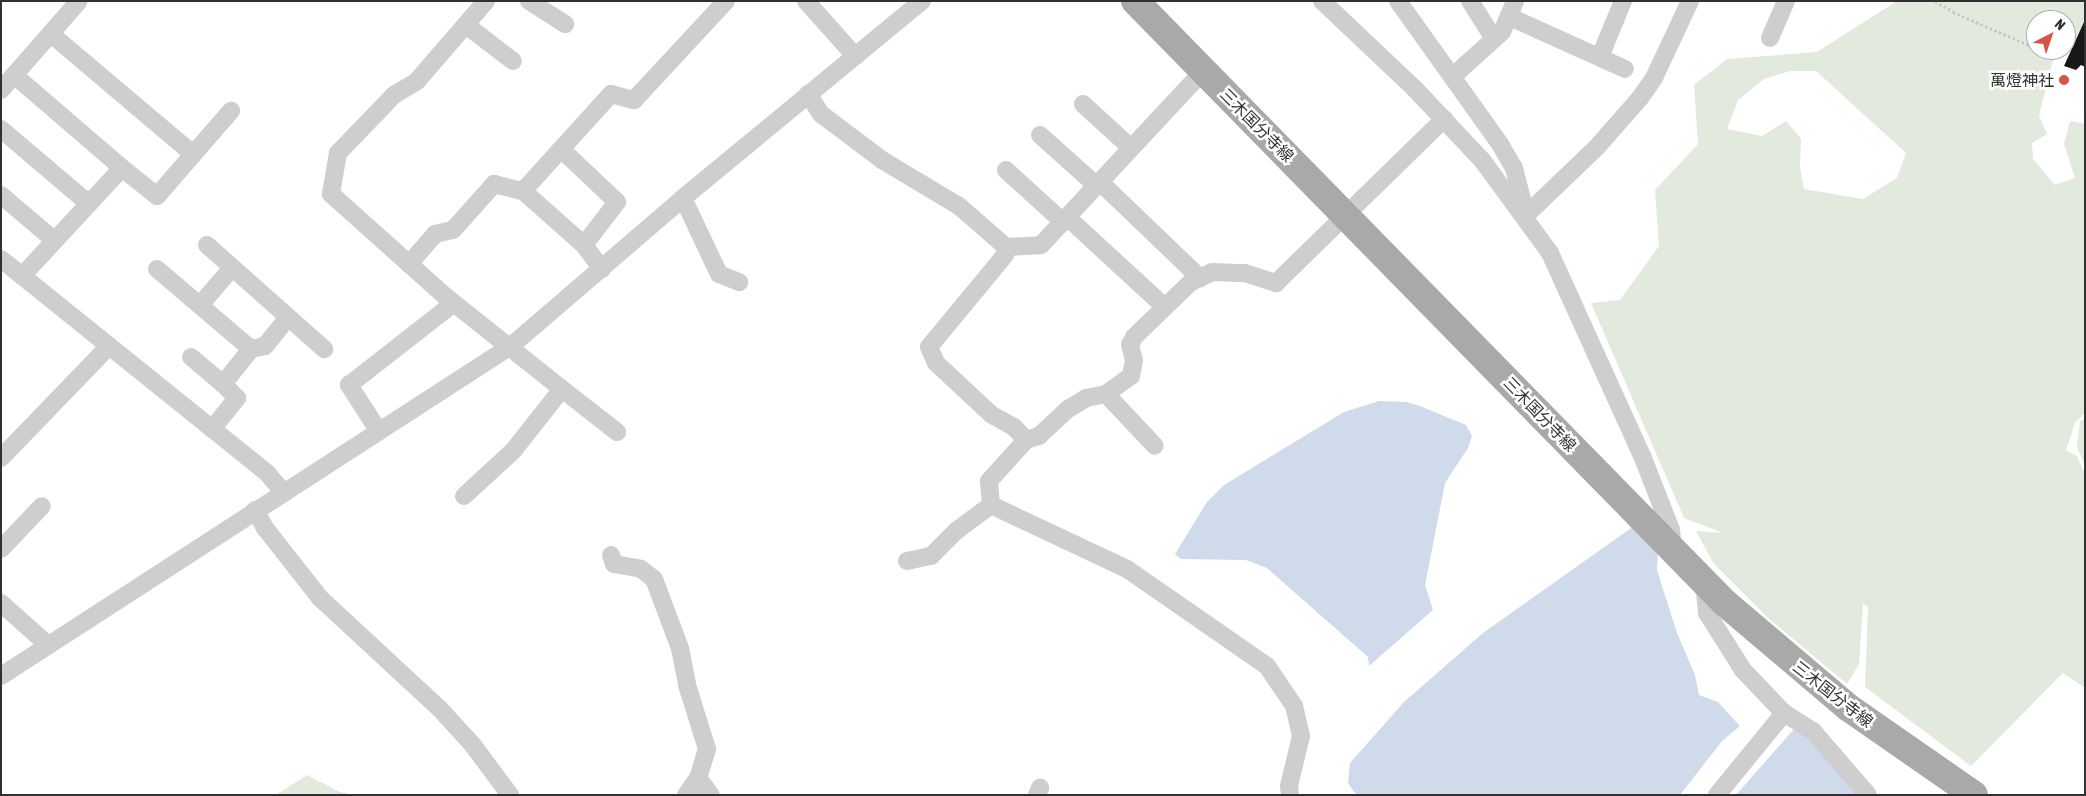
<!DOCTYPE html>
<html>
<head>
<meta charset="utf-8">
<style>
	body { margin:0 }
	#map { position:relative; width:2086px; height:796px; overflow:hidden; background:#fff; font-family:"Asap Condensed","Noto Sans JP",sans-serif }
	div>[style] { position:absolute }
	.green>* { inset:0; background:#e2e9dd }
	.water>* { inset:0; background:#cfdaea }
	.building>* { inset:0; background:#181818 }
	.path>* { height:3px; margin-top:-1.5px; transform-origin:0; background:repeating-linear-gradient(90deg,#c8c8c8 0 2.5px,transparent 0 5px) }
	.minor>* { height:18px; margin:-9px; padding:0 9px; transform-origin:9px; border-radius:9px; background:#cecece }
	.primary>* { height:28px; margin:-14px; padding:0 14px; transform-origin:14px; border-radius:14px; background:#a9a9a9 }
	.dots>* { width:14px; height:14px; translate:-50% -50%; box-sizing:border-box; border:2px solid #fff; border-radius:50% }
	span { translate:-50% -50%; white-space:nowrap; text-align:center; line-height:1.15; -webkit-text-stroke:5px #fff; paint-order:stroke }
	.poi-label { font-size:16px; color:#313131 }
	.right { translate:-100% -50%; text-align:right }
	.street-label { font-size:16px; color:#313131 }
	.frame { position:absolute; inset:0; border:2px solid #313131; pointer-events:none }
	.north { position:absolute; left:2026px; top:10px; width:50px; height:50px; box-sizing:border-box; background:#fff; border:1px solid #adadad; border-radius:50%; rotate:41deg; font-size:14px; font-weight:700; line-height:20px; text-align:center; color:#313131 }
	.north::after { content:''; display:block; margin:auto; width:18px; height:22px; background:#d55446; clip-path:polygon(50% 0,100% 100%,50% 72%,0 100%) }
</style>
</head>
<body>
<div id="map">
	<div class="green">
		<i style="clip-path:polygon(evenodd,1897px 1px,2085px 1px,2085px 42px,2066px 37px,2066px 20px,2036px 20px,2036px 50px,2044px 50px,2053px 60px,2039px 116px,2047px 134px,2032px 143px,2033px 159px,2055px 185px,2075px 178px,2064px 144px,2070px 121px,2085px 124px,2085px 413px,2075px 423px,2066px 450px,2077px 456px,2085px 474px,2085px 688px,2063px 673px,1971px 766px,1865px 687px,1868px 607px,1863px 604px,1859px 664px,1847px 684px,1768px 618px,1714px 564px,1696px 531px,1723px 533px,1684px 518px,1591px 303px,1620px 300px,1659px 246px,1655px 190px,1698px 144px,1694px 85px,1727px 59px,1817px 52px,1897px 1px,1790px 71px,1816px 71px,1906px 153px,1897px 178px,1863px 199px,1804px 189px,1800px 167px,1801px 139px,1786px 121px,1762px 136px,1727px 129px,1738px 100px,1764px 79px,1790px 71px)"></i>
		<i style="clip-path:polygon(2085px 419px,2085px 466px,2077px 447px,2080px 421px)"></i>
		<i style="clip-path:polygon(307px 775px,340px 792px,353px 795px,276px 795px)"></i>
	</div>
	<div class="water">
		<i style="clip-path:polygon(1379px 401px,1407px 402px,1420px 406px,1466px 425px,1472px 436px,1468px 448px,1445px 483px,1425px 585px,1433px 610px,1369px 666px,1368px 657px,1267px 568px,1246px 560px,1181px 559px,1175px 554px,1207px 502px,1224px 485px,1344px 412px)"></i>
		<i style="clip-path:polygon(1634px 526px,1658px 551px,1657px 570px,1677px 633px,1695px 675px,1699px 695px,1718px 702px,1740px 726px,1722px 741px,1680px 795px,1358px 795px,1354px 792px,1348px 783px,1350px 763px,1404px 702px,1483px 633px)"></i>
		<i style="clip-path:polygon(1794px 729px,1800px 730px,1861px 795px,1736px 795px)"></i>
	</div>
	<div class="building">
		<i style="clip-path:polygon(2084px 22px,2085px 67px,2081px 65px,2076px 70px,2064px 66px)"></i>
	</div>
	<div class="path">
		<i style="left:1935px;top:1px;width:21px;rotate:31deg"></i>
		<i style="left:1953px;top:12px;width:90px;rotate:23.4deg"></i>
		<i style="left:2040px;top:50px;width:18px;rotate:19deg"></i>
	</div>
	<div class="minor">
		<i style="left:529px;top:1px;width:43px;rotate:32.6deg"></i>
		<i style="left:806px;top:1px;width:74px;rotate:48.3deg"></i>
		<i style="left:1322px;top:1px;width:128px;rotate:43.4deg"></i>
		<i style="left:1415px;top:89px;width:98px;rotate:46.7deg"></i>
		<i style="left:1482px;top:160px;width:115px;rotate:53.8deg"></i>
		<i style="left:1550px;top:253px;width:225px;rotate:65.6deg"></i>
		<i style="left:1643px;top:458px;width:77px;rotate:68.7deg"></i>
		<i style="left:1671px;top:530px;width:19px;rotate:84deg"></i>
		<i style="left:1398px;top:1px;width:176px;rotate:54.5deg"></i>
		<i style="left:1500px;top:144px;width:28px;rotate:60deg"></i>
		<i style="left:1514px;top:168px;width:49px;rotate:75.7deg"></i>
		<i style="left:1526px;top:215px;width:98px;rotate:-43.8deg"></i>
		<i style="left:1597px;top:147px;width:65px;rotate:-48.7deg"></i>
		<i style="left:1640px;top:98px;width:24px;rotate:-55deg"></i>
		<i style="left:1654px;top:78px;width:85px;rotate:-64.9deg"></i>
		<i style="left:1470px;top:1px;width:45px;rotate:57.7deg"></i>
		<i style="left:1510px;top:17px;width:126px;rotate:24.3deg"></i>
		<i style="left:466px;top:25px;width:59px;rotate:37.5deg"></i>
		<i style="left:51px;top:34px;width:186px;rotate:40.2deg"></i>
		<i style="left:1770px;top:38px;width:40px;rotate:-66.6deg"></i>
		<i style="left:1600px;top:57px;width:61px;rotate:-67.7deg"></i>
		<i style="left:14px;top:75px;width:143px;rotate:40.7deg"></i>
		<i style="left:1452px;top:77px;width:67px;rotate:-42deg"></i>
		<i style="left:1502px;top:32px;width:34px;rotate:-67deg"></i>
		<i style="left:1px;top:90px;width:118px;rotate:-48.8deg"></i>
		<i style="left:808px;top:94px;width:24px;rotate:57deg"></i>
		<i style="left:821px;top:114px;width:76px;rotate:37deg"></i>
		<i style="left:882px;top:160px;width:90px;rotate:30.9deg"></i>
		<i style="left:959px;top:206px;width:62px;rotate:41.1deg"></i>
		<i style="left:1006px;top:247px;width:8px;rotate:97deg"></i>
		<i style="left:1005px;top:255px;width:119px;rotate:129.6deg"></i>
		<i style="left:929px;top:347px;width:17px;rotate:66deg"></i>
		<i style="left:936px;top:363px;width:76px;rotate:42.9deg"></i>
		<i style="left:992px;top:415px;width:25px;rotate:29deg"></i>
		<i style="left:1014px;top:427px;width:18px;rotate:47deg"></i>
		<i style="left:1083px;top:104px;width:65px;rotate:42.5deg"></i>
		<i style="left:1px;top:129px;width:114px;rotate:40.4deg"></i>
		<i style="left:1040px;top:135px;width:75px;rotate:41.8deg"></i>
		<i style="left:561px;top:149px;width:77px;rotate:43.4deg"></i>
		<i style="left:617px;top:202px;width:54px;rotate:127.5deg"></i>
		<i style="left:1006px;top:170px;width:77px;rotate:42.4deg"></i>
		<i style="left:1100px;top:182px;width:139px;rotate:43.8deg"></i>
		<i style="left:1px;top:195px;width:70px;rotate:40.3deg"></i>
		<i style="left:683px;top:198px;width:84px;rotate:64.7deg"></i>
		<i style="left:719px;top:274px;width:22px;rotate:22deg"></i>
		<i style="left:1067px;top:217px;width:133px;rotate:42.6deg"></i>
		<i style="left:207px;top:245px;width:157px;rotate:41.6deg"></i>
		<i style="left:1006px;top:247px;width:35px;rotate:-3deg"></i>
		<i style="left:1041px;top:245px;width:238px;rotate:-47deg"></i>
		<i style="left:1px;top:259px;width:343px;rotate:38.8deg"></i>
		<i style="left:268px;top:474px;width:25px;rotate:50deg"></i>
		<i style="left:409px;top:264px;width:40px;rotate:-49deg"></i>
		<i style="left:435px;top:234px;width:18px;rotate:-13deg"></i>
		<i style="left:453px;top:230px;width:62px;rotate:-48.3deg"></i>
		<i style="left:494px;top:184px;width:30px;rotate:14deg"></i>
		<i style="left:157px;top:269px;width:123px;rotate:40.4deg"></i>
		<i style="left:602px;top:269px;width:30px;rotate:-127deg"></i>
		<i style="left:584px;top:245px;width:81px;rotate:-138.5deg"></i>
		<i style="left:523px;top:191px;width:131px;rotate:-47.8deg"></i>
		<i style="left:611px;top:94px;width:24px;rotate:15deg"></i>
		<i style="left:634px;top:100px;width:135px;rotate:-47.1deg"></i>
		<i style="left:22px;top:276px;width:147px;rotate:-47.2deg"></i>
		<i style="left:122px;top:168px;width:45px;rotate:38.7deg"></i>
		<i style="left:157px;top:196px;width:113px;rotate:-49deg"></i>
		<i style="left:200px;top:305px;width:49px;rotate:-49.1deg"></i>
		<i style="left:191px;top:357px;width:42px;rotate:40.2deg"></i>
		<i style="left:562px;top:389px;width:70px;rotate:38deg"></i>
		<i style="left:1106px;top:394px;width:71px;rotate:46.7deg"></i>
		<i style="left:212px;top:429px;width:40px;rotate:-51deg"></i>
		<i style="left:237px;top:398px;width:20px;rotate:-135deg"></i>
		<i style="left:223px;top:384px;width:45px;rotate:-51.3deg"></i>
		<i style="left:251px;top:349px;width:14px;rotate:-12deg"></i>
		<i style="left:265px;top:346px;width:36px;rotate:-51deg"></i>
		<i style="left:378px;top:430px;width:54px;rotate:-122.8deg"></i>
		<i style="left:349px;top:385px;width:133px;rotate:-38deg"></i>
		<i style="left:1px;top:458px;width:156px;rotate:-46deg"></i>
		<i style="left:464px;top:496px;width:67px;rotate:-42.6deg"></i>
		<i style="left:513px;top:451px;width:79px;rotate:-51.7deg"></i>
		<i style="left:562px;top:389px;width:149px;rotate:-141.5deg"></i>
		<i style="left:445px;top:296px;width:153px;rotate:-138.2deg"></i>
		<i style="left:331px;top:194px;width:42px;rotate:-80.3deg"></i>
		<i style="left:338px;top:153px;width:81px;rotate:-46deg"></i>
		<i style="left:394px;top:95px;width:27px;rotate:-31deg"></i>
		<i style="left:417px;top:81px;width:106px;rotate:-49.2deg"></i>
		<i style="left:255px;top:510px;width:21px;rotate:61deg"></i>
		<i style="left:265px;top:528px;width:89px;rotate:51.8deg"></i>
		<i style="left:320px;top:598px;width:163px;rotate:42.8deg"></i>
		<i style="left:440px;top:709px;width:47px;rotate:47.6deg"></i>
		<i style="left:472px;top:744px;width:64px;rotate:53.3deg"></i>
		<i style="left:1px;top:549px;width:59px;rotate:-46.4deg"></i>
		<i style="left:611px;top:555px;width:9px;rotate:72deg"></i>
		<i style="left:614px;top:564px;width:27px;rotate:10deg"></i>
		<i style="left:641px;top:569px;width:16px;rotate:38deg"></i>
		<i style="left:654px;top:579px;width:74px;rotate:69.4deg"></i>
		<i style="left:680px;top:648px;width:38px;rotate:79deg"></i>
		<i style="left:687px;top:685px;width:67px;rotate:72.6deg"></i>
		<i style="left:707px;top:749px;width:30px;rotate:107deg"></i>
		<i style="left:907px;top:561px;width:25px;rotate:-12deg"></i>
		<i style="left:931px;top:556px;width:35px;rotate:-45deg"></i>
		<i style="left:956px;top:531px;width:44px;rotate:-36.6deg"></i>
		<i style="left:1704px;top:583px;width:30px;rotate:84deg"></i>
		<i style="left:1707px;top:613px;width:67px;rotate:57.7deg"></i>
		<i style="left:1743px;top:670px;width:59px;rotate:46.4deg"></i>
		<i style="left:1784px;top:713px;width:34px;rotate:32deg"></i>
		<i style="left:1813px;top:731px;width:84px;rotate:49.3deg"></i>
		<i style="left:1px;top:603px;width:63px;rotate:41.8deg"></i>
		<i style="left:1px;top:676px;width:607px;rotate:-32.91deg"></i>
		<i style="left:511px;top:346px;width:227px;rotate:-40.7deg"></i>
		<i style="left:683px;top:198px;width:310px;rotate:-39.5deg"></i>
		<i style="left:686px;top:795px;width:21px;rotate:-55deg"></i>
		<i style="left:698px;top:778px;width:21px;rotate:53deg"></i>
		<i style="left:1037px;top:795px;width:8px;rotate:-67deg"></i>
		<i style="left:1290px;top:795px;width:9px;rotate:-96deg"></i>
		<i style="left:1289px;top:786px;width:51px;rotate:-76.5deg"></i>
		<i style="left:1301px;top:736px;width:31px;rotate:-103deg"></i>
		<i style="left:1294px;top:706px;width:48px;rotate:-124deg"></i>
		<i style="left:1267px;top:666px;width:170px;rotate:-145.3deg"></i>
		<i style="left:1127px;top:569px;width:150px;rotate:-154.8deg"></i>
		<i style="left:991px;top:505px;width:24px;rotate:-95deg"></i>
		<i style="left:989px;top:481px;width:55px;rotate:-47.9deg"></i>
		<i style="left:1026px;top:440px;width:14px;rotate:-17deg"></i>
		<i style="left:1039px;top:436px;width:40px;rotate:-43deg"></i>
		<i style="left:1068px;top:409px;width:21px;rotate:-31deg"></i>
		<i style="left:1086px;top:398px;width:20px;rotate:-11deg"></i>
		<i style="left:1106px;top:394px;width:31px;rotate:-36deg"></i>
		<i style="left:1131px;top:376px;width:16px;rotate:-79deg"></i>
		<i style="left:1134px;top:360px;width:16px;rotate:-105deg"></i>
		<i style="left:1130px;top:345px;width:9px;rotate:-63deg"></i>
		<i style="left:1134px;top:337px;width:79px;rotate:-44deg"></i>
		<i style="left:1191px;top:282px;width:23px;rotate:-25deg"></i>
		<i style="left:1212px;top:272px;width:33px;rotate:2deg"></i>
		<i style="left:1245px;top:273px;width:33px;rotate:18deg"></i>
		<i style="left:1276px;top:283px;width:235px;rotate:-44.3deg"></i>
		<i style="left:1717px;top:795px;width:106px;rotate:-50.7deg"></i>
	</div>
	<div class="primary">
		<i style="left:1135px;top:1px;width:843px;rotate:45.58deg"></i>
		<i style="left:1725px;top:603px;width:162px;rotate:40.3deg"></i>
		<i style="left:1849px;top:708px;width:152px;rotate:34.8deg"></i>
	</div>
	<div class="dots">
		<i style="left:2064px;top:80px;background:#d55446"></i>
	</div>
	<div class="poi-label">
		<span class="right" style="left:2054px;top:80px">萬燈神社</span>
	</div>
	<div class="street-label">
		<span style="left:1257px;top:125px;rotate:45deg">三木国分寺線</span>
		<span style="left:1540px;top:414px;rotate:46deg">三木国分寺線</span>
		<span style="left:1833px;top:694px;rotate:38deg">三木国分寺線</span>
	</div>
	<div class="frame"></div>
	<div class="north">N</div>
</div>
</body>
</html>
